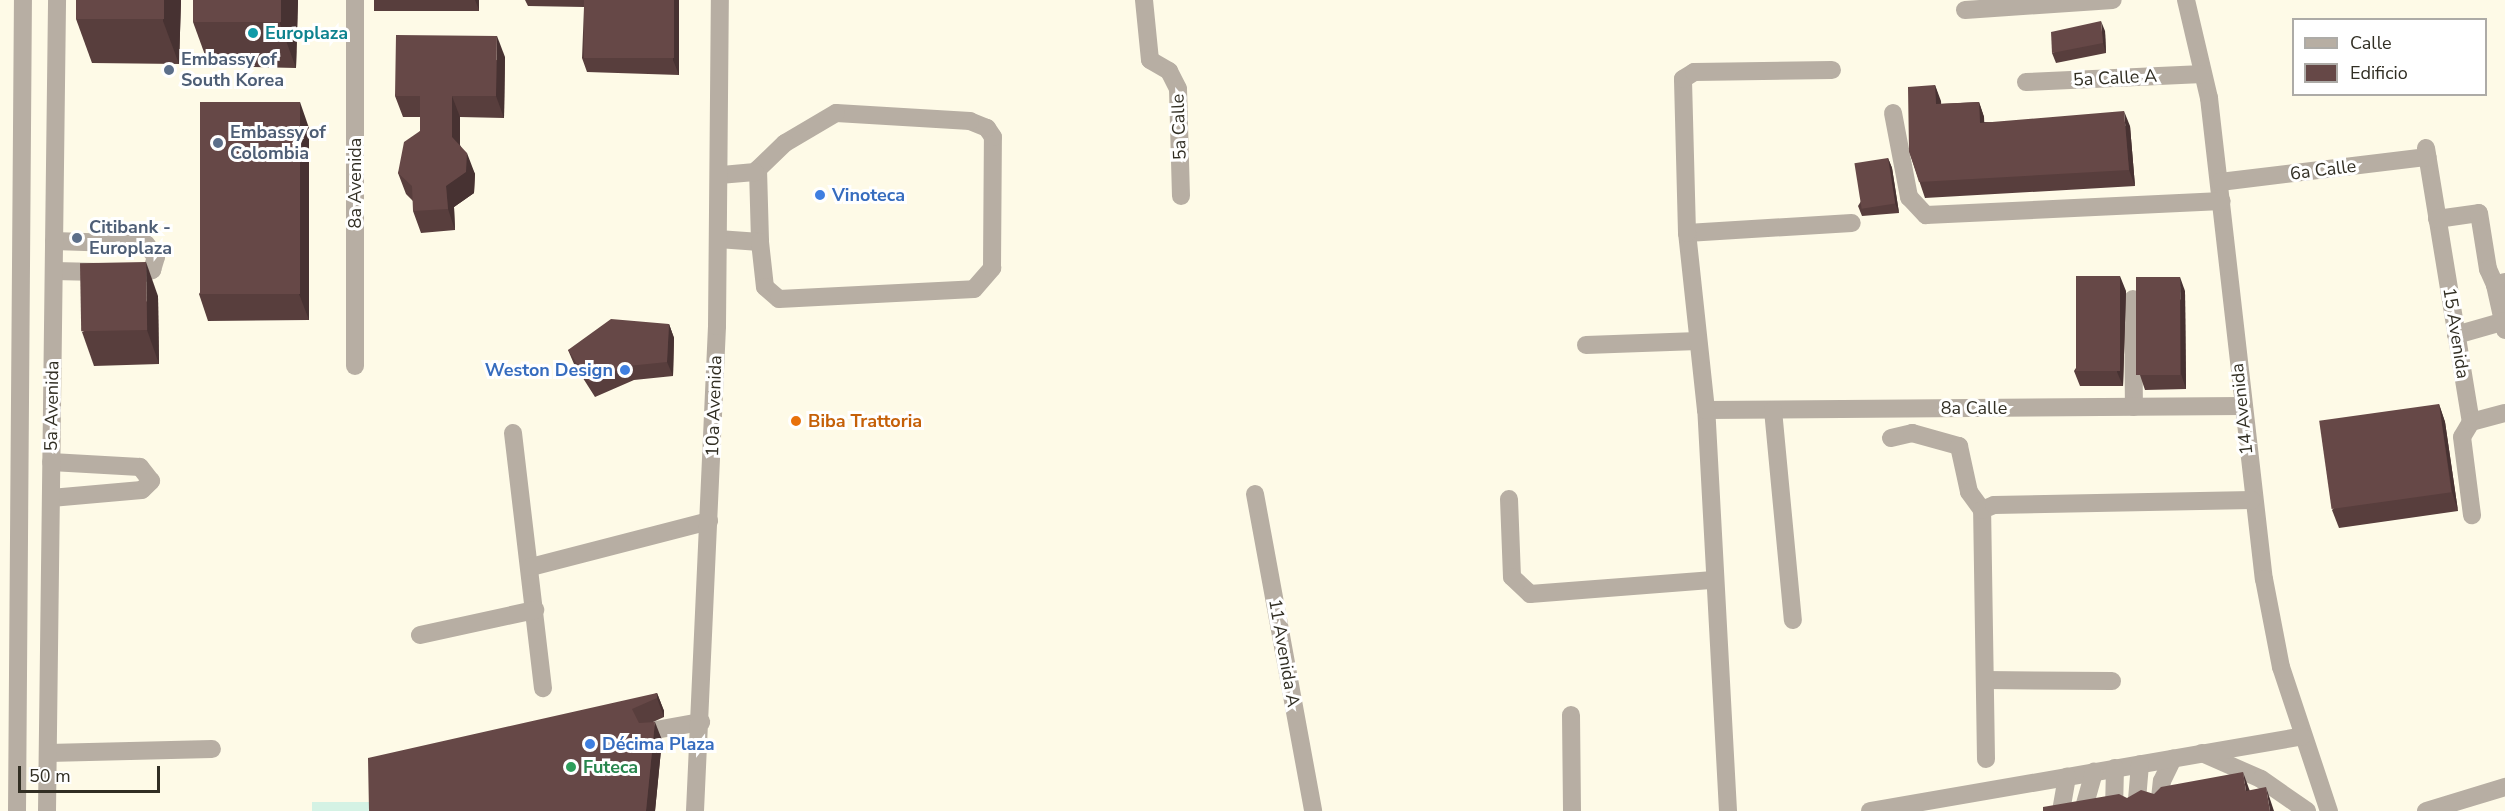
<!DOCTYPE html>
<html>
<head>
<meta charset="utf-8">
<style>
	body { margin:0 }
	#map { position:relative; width:2505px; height:811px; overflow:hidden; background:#fefae7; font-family:"Nunito Sans",sans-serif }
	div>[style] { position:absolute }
	.green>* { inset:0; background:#d4f2e4; transform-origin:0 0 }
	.minor>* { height:18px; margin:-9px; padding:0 9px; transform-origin:9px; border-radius:9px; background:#b7aea3 }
	.wall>* { inset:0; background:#583e3d; transform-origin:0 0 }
	.shaded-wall>* { inset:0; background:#473232 }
	.building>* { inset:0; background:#664847; transform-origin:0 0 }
	.dots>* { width:16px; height:16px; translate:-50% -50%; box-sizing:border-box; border:3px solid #fff; border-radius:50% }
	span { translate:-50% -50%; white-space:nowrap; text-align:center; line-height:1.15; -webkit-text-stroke:6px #fff; paint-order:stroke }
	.culture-label { font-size:18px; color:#0d838f; font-weight:700 }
	.left { translate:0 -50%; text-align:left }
	.service-label { font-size:18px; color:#4e5e75; font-weight:700 }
	.street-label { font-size:18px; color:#312e23 }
	.shop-label { font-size:18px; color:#366cbe; font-weight:700 }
	.right { translate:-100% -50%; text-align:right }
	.food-label { font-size:18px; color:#c56008; font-weight:700 }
	.leisure-label { font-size:18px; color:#27864d; font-weight:700 }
	.legend { position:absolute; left:2292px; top:18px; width:195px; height:78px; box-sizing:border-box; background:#fff; border:2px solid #adaba7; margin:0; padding:8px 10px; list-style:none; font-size:18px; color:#312e23 }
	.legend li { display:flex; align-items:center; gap:12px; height:30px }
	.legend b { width:30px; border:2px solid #adaba7 }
	.scale { position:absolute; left:18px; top:766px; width:142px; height:27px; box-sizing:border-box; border:3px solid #312e23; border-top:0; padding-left:8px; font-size:18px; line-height:21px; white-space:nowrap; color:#312e23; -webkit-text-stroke:4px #fff; paint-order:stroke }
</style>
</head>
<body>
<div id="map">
	<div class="green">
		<i style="left:312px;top:802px;width:58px;height:9px"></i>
	</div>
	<div class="minor">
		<i style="left:355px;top:0;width:366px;rotate:90deg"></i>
		<i style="left:1144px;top:0;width:60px;rotate:84.3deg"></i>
		<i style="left:1150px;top:60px;width:22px;rotate:30deg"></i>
		<i style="left:1169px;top:71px;width:20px;rotate:63deg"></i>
		<i style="left:1178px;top:89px;width:107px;rotate:88.4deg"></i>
		<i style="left:2186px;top:0;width:101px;rotate:76.8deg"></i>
		<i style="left:2209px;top:98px;width:484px;rotate:83.5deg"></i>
		<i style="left:2264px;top:579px;width:90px;rotate:79.1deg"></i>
		<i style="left:2281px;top:667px;width:152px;rotate:71.6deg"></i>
		<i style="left:1965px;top:10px;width:148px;rotate:-3.9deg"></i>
		<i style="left:2026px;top:82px;width:177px;rotate:-2.6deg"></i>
		<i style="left:1893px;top:113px;width:86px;rotate:79.2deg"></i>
		<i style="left:1909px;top:197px;width:25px;rotate:47deg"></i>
		<i style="left:1926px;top:215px;width:296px;rotate:-2.7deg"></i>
		<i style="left:2426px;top:148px;width:278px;rotate:80.7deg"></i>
		<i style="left:2471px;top:422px;width:17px;rotate:121deg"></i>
		<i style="left:2462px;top:437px;width:79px;rotate:82.7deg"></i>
		<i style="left:758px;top:169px;width:73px;rotate:88.4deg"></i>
		<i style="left:2220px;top:182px;width:209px;rotate:-6.9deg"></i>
		<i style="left:2437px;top:219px;width:42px;rotate:-8.1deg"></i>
		<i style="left:2479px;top:213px;width:57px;rotate:80.9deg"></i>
		<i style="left:2488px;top:269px;width:17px;rotate:66deg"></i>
		<i style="left:2495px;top:285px;width:10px;rotate:-17deg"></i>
		<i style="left:1687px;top:233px;width:165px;rotate:-3.5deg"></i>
		<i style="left:718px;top:239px;width:42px;rotate:4.1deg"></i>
		<i style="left:760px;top:242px;width:45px;rotate:83.7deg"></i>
		<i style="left:765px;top:287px;width:18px;rotate:41deg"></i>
		<i style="left:779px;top:299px;width:195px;rotate:-2.9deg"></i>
		<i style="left:974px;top:289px;width:28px;rotate:-49deg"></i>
		<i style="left:992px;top:268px;width:131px;rotate:-89.6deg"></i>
		<i style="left:993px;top:137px;width:11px;rotate:-124deg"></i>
		<i style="left:987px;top:128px;width:18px;rotate:-158deg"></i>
		<i style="left:970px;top:121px;width:134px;rotate:-176.6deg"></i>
		<i style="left:836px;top:113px;width:59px;rotate:149.5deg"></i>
		<i style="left:785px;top:143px;width:42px;rotate:136deg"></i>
		<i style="left:755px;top:172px;width:36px;rotate:175deg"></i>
		<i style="left:54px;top:271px;width:90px;rotate:1.3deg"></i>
		<i style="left:144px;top:273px;width:9px;rotate:-21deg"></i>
		<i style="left:152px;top:270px;width:14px;rotate:-73deg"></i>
		<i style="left:156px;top:257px;width:16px;rotate:-128deg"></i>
		<i style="left:146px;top:244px;width:92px;rotate:-178.1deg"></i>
		<i style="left:2495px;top:285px;width:46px;rotate:77.5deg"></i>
		<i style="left:2133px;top:299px;width:108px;rotate:89.5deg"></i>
		<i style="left:2456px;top:335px;width:51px;rotate:-15.9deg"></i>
		<i style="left:1586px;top:345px;width:112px;rotate:-2deg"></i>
		<i style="left:1706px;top:410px;width:536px;rotate:-0.43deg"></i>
		<i style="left:1773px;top:410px;width:211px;rotate:84.6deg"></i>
		<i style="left:2471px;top:422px;width:35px;rotate:-15deg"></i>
		<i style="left:513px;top:433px;width:257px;rotate:83.3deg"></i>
		<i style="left:1891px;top:438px;width:22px;rotate:-13deg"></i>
		<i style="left:1912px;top:433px;width:49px;rotate:15.5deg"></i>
		<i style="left:1959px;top:446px;width:47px;rotate:77.7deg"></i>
		<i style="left:1969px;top:492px;width:22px;rotate:54deg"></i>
		<i style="left:1255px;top:494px;width:322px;rotate:79.6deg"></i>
		<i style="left:51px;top:498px;width:91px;rotate:-5deg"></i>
		<i style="left:142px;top:490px;width:13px;rotate:-45deg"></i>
		<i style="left:151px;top:481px;width:18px;rotate:-128deg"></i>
		<i style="left:140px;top:467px;width:89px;rotate:-176.8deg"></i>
		<i style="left:1509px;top:499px;width:78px;rotate:87.8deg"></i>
		<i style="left:1512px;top:577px;width:25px;rotate:43deg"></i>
		<i style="left:1530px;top:594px;width:184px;rotate:-4.4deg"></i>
		<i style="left:531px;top:567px;width:184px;rotate:-14.5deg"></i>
		<i style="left:420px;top:635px;width:118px;rotate:-12.3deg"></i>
		<i style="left:1985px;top:680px;width:127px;rotate:0.5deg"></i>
		<i style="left:1571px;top:715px;width:96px;rotate:89.4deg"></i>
		<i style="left:650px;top:731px;width:52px;rotate:-10deg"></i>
		<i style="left:48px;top:753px;width:164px;rotate:-1.4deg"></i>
		<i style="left:2202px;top:753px;width:64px;rotate:23.8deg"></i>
		<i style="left:2261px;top:779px;width:56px;rotate:34.8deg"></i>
		<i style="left:1986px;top:759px;width:249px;rotate:-90.9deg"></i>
		<i style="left:1982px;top:510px;width:13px;rotate:-23deg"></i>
		<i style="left:1994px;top:505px;width:258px;rotate:-1.1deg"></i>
		<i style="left:2159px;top:808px;width:27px;rotate:-84deg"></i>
		<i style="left:2162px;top:781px;width:25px;rotate:-64deg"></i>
		<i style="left:17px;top:811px;width:811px;rotate:-89.58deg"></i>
		<i style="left:47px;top:811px;width:811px;rotate:-89.29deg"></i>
		<i style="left:695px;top:811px;width:485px;rotate:-87.4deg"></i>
		<i style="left:717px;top:326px;width:326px;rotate:-89.5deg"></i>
		<i style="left:1728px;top:811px;width:402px;rotate:-93.1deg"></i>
		<i style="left:1706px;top:410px;width:178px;rotate:-96.1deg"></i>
		<i style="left:1687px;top:233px;width:154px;rotate:-91.5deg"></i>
		<i style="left:1683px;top:79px;width:13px;rotate:-32deg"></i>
		<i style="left:1694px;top:72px;width:138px;rotate:-0.8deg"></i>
		<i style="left:1870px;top:811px;width:438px;rotate:-9.8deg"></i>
		<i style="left:2061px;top:811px;width:35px;rotate:-80deg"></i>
		<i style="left:2083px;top:811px;width:41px;rotate:-74.2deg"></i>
		<i style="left:2114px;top:811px;width:43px;rotate:-88.7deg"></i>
		<i style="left:2136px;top:811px;width:47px;rotate:-85.1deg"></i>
		<i style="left:2426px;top:811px;width:83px;rotate:-16.9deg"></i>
	</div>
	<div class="wall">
		<i style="clip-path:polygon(76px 0,181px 0,179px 64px,92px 63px,76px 19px)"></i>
		<i style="clip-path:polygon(193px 0,298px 0,296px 68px,209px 66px,193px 22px)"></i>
		<i style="left:374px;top:0;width:105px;height:11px"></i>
		<i style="clip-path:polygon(525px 0,679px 0,679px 75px,587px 72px,582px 58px,584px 7px,528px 6px)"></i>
		<i style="clip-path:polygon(2105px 31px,2106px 53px,2056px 63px,2052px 53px)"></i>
		<i style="clip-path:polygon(505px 57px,504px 118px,460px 117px,460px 145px,475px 174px,474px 193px,454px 207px,455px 230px,421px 233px,413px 211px,413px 201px,406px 194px,398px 173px,420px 131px,420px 117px,403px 117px,395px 96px)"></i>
		<i style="clip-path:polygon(1935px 85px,1941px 104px,1979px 102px,1984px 117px,1984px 122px,2130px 126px,2135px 186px,1925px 198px,1909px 151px)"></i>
		<i style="clip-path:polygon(309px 128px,309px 320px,208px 321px,199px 294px)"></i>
		<i style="clip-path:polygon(1888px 158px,1892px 168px,1899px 213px,1862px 216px,1858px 206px)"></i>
		<i style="clip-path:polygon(2126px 291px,2123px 386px,2080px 386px,2074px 371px)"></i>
		<i style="clip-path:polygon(2185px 291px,2186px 389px,2145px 390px,2140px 375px)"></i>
		<i style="clip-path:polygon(158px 296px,159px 364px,94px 366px,82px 332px)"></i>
		<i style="clip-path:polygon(669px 324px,674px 338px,673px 376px,634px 380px,595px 397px,574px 364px,568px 350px)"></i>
		<i style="clip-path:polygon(2439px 404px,2445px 422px,2458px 511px,2339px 528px,2332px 510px)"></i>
		<i style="clip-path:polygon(657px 693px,664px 711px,664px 717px,653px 722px,662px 740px,655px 811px,369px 811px)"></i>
	</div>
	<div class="shaded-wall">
		<i style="clip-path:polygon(164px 0,181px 0,179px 64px,163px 21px)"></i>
		<i style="clip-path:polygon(281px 0,298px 0,296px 68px,280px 24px)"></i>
		<i style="clip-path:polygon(475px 0,479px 0,479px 10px)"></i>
		<i style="clip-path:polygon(674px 0,679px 0,679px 75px,673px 60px)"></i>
		<i style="clip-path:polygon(2101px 21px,2105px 31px,2106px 53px,2103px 43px)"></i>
		<i style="clip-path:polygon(497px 36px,505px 57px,504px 118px,496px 96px)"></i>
		<i style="clip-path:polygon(1935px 85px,1941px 101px,1942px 119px,1936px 104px)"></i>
		<i style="clip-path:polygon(452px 96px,460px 117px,460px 158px,452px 137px)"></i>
		<i style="clip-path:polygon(300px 102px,309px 128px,309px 320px,299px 294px)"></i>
		<i style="clip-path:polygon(1979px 102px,1984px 117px,1985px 138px,1980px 123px)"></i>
		<i style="clip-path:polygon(2124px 111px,2130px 126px,2135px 186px,2129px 170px)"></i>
		<i style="clip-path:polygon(467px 153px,475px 174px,474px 193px,454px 207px,455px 230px,448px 209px,446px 186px)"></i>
		<i style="clip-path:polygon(1888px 158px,1892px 168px,1899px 213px,1895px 203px)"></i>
		<i style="clip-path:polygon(146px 262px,158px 296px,159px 364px,147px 330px)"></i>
		<i style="clip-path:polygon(2120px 276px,2126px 291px,2123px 386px,2117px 372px)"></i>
		<i style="clip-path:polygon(2180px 277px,2185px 291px,2186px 389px,2181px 374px)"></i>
		<i style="clip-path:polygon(669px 324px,674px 338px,673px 376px,667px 362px)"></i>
		<i style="clip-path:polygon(2439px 404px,2445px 422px,2458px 511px,2452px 492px)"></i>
		<i style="clip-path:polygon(657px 693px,664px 711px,664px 717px,657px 698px)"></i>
		<i style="clip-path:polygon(655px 722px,662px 740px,655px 811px,646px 811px)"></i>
		<i style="clip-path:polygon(2243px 772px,2252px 797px,2246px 791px)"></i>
		<i style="clip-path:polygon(2266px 787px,2274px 811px,2270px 811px)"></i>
	</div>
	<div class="building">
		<i style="left:76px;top:0;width:88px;height:19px"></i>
		<i style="left:193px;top:0;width:88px;height:22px"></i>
		<i style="left:584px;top:0;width:90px;height:58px"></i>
		<i style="clip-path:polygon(2101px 21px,2103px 43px,2052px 53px,2051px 32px)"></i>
		<i style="clip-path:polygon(396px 35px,497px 36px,496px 96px,452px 96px,452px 137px,467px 153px,466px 172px,446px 186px,448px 209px,413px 211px,412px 186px,398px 173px,404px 142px,420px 131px,420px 96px,395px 96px)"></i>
		<i style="clip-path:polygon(1935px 85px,1936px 104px,1979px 102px,1980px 123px,2124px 111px,2129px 170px,1919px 182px,1909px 151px,1908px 87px)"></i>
		<i style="left:200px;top:102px;width:100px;height:192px"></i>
		<i style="left:1888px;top:158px;width:46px;height:34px;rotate:81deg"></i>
		<i style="left:146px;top:262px;width:68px;height:66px;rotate:89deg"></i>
		<i style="left:2076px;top:276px;width:44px;height:95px"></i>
		<i style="left:2136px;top:277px;width:44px;height:98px"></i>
		<i style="clip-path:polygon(611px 319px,669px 324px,667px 362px,628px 366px,589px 382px,568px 350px)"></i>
		<i style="left:2439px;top:404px;width:89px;height:121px;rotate:82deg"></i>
		<i style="clip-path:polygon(657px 693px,657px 698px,632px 709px,639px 723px,655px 722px,646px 811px,369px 811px,368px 758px)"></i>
		<i style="clip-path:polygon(2243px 772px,2246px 791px,2266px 787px,2270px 811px,2043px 811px,2043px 807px,2119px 794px,2127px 798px,2141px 790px,2154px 794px,2161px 787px)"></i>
	</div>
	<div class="dots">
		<i style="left:253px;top:33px;background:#0f9aa8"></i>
		<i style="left:169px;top:70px;background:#5c6f8a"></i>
		<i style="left:218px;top:143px;background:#5c6f8a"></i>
		<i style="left:820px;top:195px;background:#3f7fe0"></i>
		<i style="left:77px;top:238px;background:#5c6f8a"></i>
		<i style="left:625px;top:370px;background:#3f7fe0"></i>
		<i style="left:796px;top:421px;background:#e8710a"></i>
		<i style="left:590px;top:744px;background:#3f7fe0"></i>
		<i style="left:571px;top:767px;background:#2e9e5b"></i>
	</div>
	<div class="culture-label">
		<span class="left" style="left:265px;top:33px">Europlaza</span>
	</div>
	<div class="service-label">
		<span class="left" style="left:181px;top:70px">Embassy of<br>South Korea</span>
		<span class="left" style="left:230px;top:143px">Embassy of<br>Colombia</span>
		<span class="left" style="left:89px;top:238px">Citibank -<br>Europlaza</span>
	</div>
	<div class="street-label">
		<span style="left:2115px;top:78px;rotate:-3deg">5a Calle A</span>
		<span style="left:1179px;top:127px;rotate:-92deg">5a Calle</span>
		<span style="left:2323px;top:170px;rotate:-7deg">6a Calle</span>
		<span style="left:355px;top:183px;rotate:-90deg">8a Avenida</span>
		<span style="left:2456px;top:333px;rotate:81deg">15 Avenida</span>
		<span style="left:52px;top:406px;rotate:-89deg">5a Avenida</span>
		<span style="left:714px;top:406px;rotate:-88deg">10a Avenida</span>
		<span style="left:1974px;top:408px">8a Calle</span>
		<span style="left:2242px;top:409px;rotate:-96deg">14 Avenida</span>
		<span style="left:1284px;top:653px;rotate:80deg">11 Avenida A</span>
	</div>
	<div class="shop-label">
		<span class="left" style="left:832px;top:195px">Vinoteca</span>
		<span class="right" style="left:613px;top:370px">Weston Design</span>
		<span class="left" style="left:602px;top:744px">Décima Plaza</span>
	</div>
	<div class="food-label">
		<span class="left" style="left:808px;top:421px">Biba Trattoria</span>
	</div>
	<div class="leisure-label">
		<span class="left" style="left:583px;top:767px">Futeca</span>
	</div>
	<ul class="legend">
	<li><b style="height:8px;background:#b7aea3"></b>Calle</li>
	<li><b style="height:16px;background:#664847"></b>Edificio</li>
	</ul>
	<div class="scale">50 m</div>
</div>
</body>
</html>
